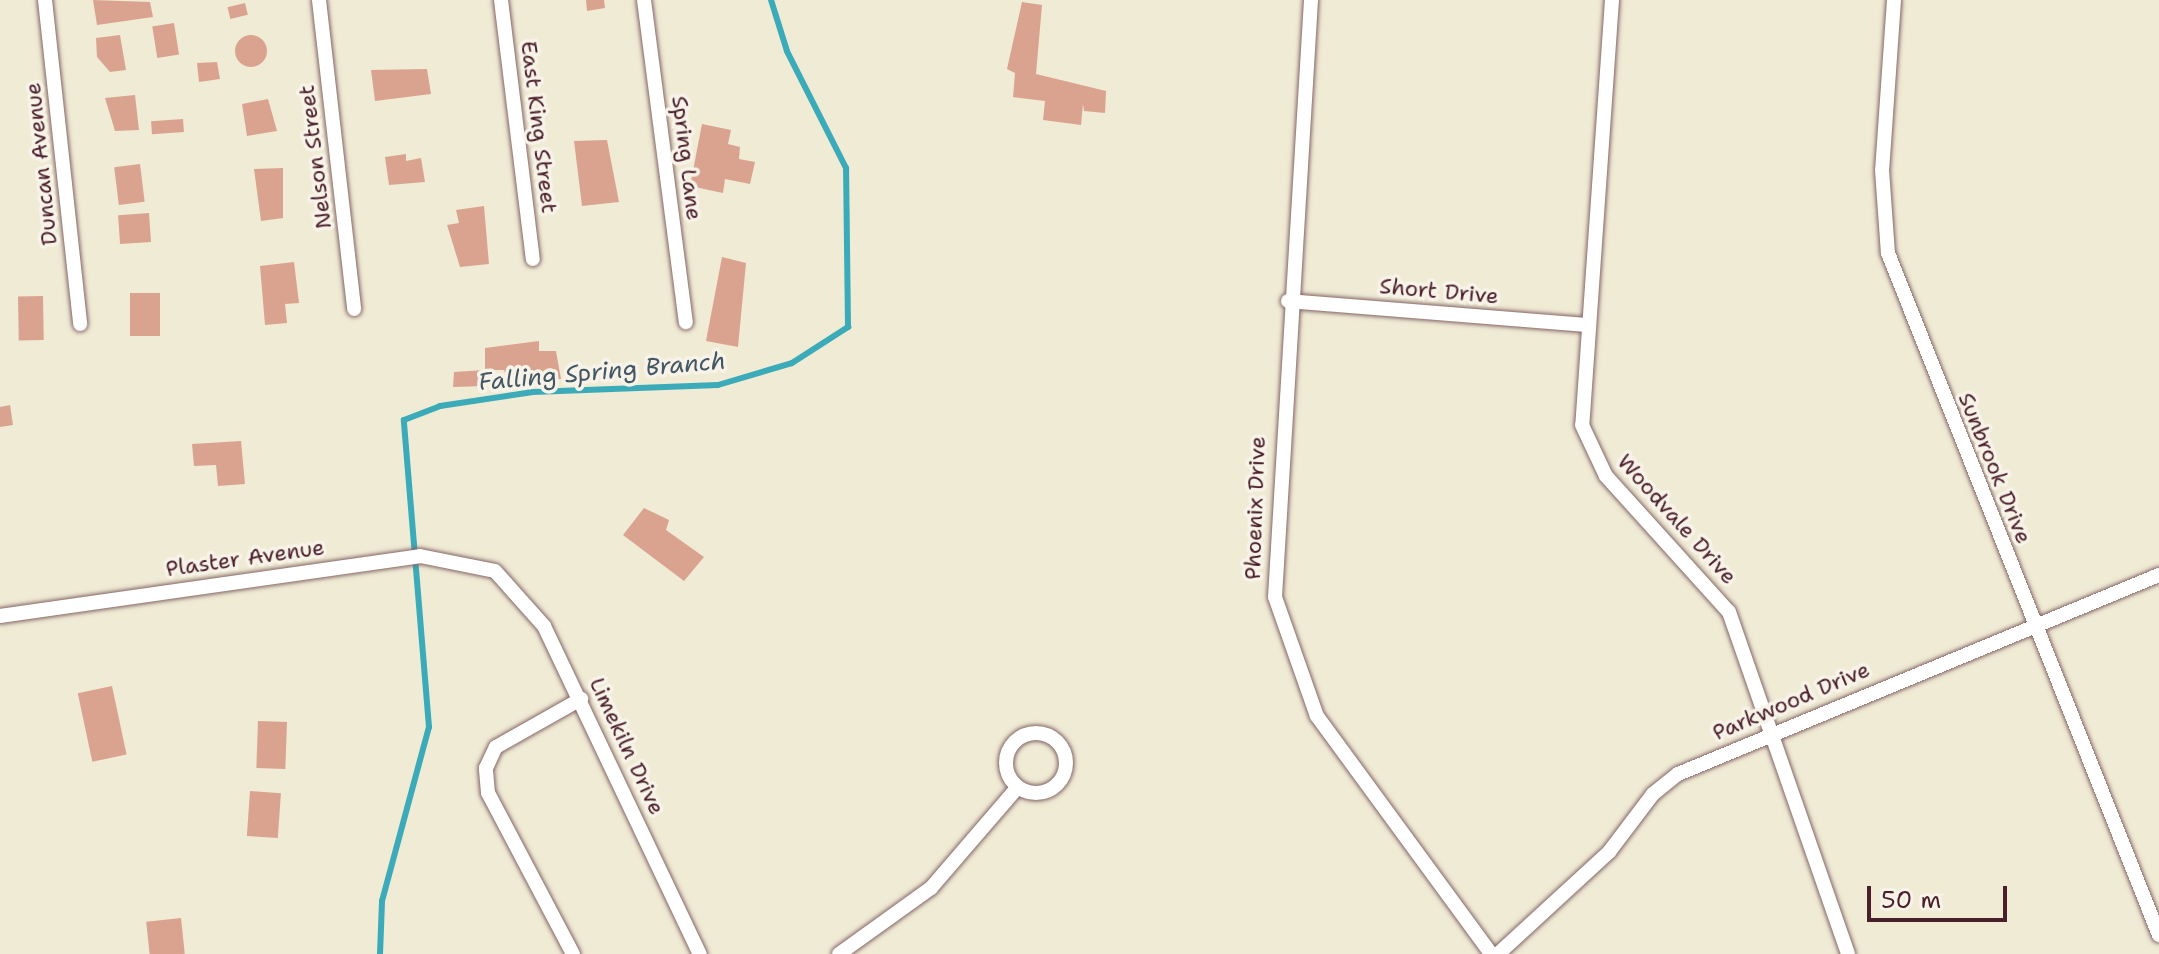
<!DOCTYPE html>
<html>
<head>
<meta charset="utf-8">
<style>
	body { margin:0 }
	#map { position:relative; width:2159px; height:954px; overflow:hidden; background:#f0ebd5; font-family:"Shantell Sans",sans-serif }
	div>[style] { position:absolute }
	.stream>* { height:6px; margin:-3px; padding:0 3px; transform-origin:3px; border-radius:3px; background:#3baab9 }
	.building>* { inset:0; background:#daa38f; transform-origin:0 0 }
	.round { border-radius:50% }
	.roads { filter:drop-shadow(0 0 2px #846666) drop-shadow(0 0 2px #846666) }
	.minor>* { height:14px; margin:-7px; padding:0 7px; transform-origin:7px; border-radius:7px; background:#fff }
	.minor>.ring { margin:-7px; padding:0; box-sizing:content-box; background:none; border:14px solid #fff; border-radius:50% }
	span { translate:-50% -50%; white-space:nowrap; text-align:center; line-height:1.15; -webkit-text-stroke:7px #f7f3e8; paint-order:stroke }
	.street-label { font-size:22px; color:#4a1f2b }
	.water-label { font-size:24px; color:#445764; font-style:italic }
	.scale { position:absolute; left:1867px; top:886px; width:140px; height:36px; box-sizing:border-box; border:4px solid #4a1f2b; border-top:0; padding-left:10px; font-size:24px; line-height:28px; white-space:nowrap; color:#4a1f2b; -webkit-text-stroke:6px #f7f3e8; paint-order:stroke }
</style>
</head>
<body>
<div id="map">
	<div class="stream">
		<i style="left:380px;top:954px;width:53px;rotate:-87.8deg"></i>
		<i style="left:382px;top:901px;width:180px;rotate:-74.9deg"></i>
		<i style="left:429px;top:727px;width:308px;rotate:-94.7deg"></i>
		<i style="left:404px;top:420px;width:39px;rotate:-21deg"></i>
		<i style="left:440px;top:406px;width:94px;rotate:-8.6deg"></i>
		<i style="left:533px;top:392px;width:185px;rotate:-2.2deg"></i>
		<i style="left:718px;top:385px;width:77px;rotate:-16.6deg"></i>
		<i style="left:792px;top:363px;width:67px;rotate:-32.7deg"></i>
		<i style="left:848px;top:327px;width:159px;rotate:-90.7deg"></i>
		<i style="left:846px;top:168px;width:131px;rotate:-116.8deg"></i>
		<i style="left:787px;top:51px;width:53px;rotate:-107.4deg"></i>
	</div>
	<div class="building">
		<i style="clip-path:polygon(93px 0,150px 2px,153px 17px,97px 25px)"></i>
		<i style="clip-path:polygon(586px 0,604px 0,605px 8px,587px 11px)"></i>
		<i style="clip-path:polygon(1022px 2px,1042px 5px,1036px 74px,1106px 91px,1105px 113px,1084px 111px,1083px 104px,1081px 125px,1043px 120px,1045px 101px,1013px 97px,1015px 73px,1007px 69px)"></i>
		<i style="left:245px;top:3px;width:12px;height:18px;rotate:76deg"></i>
		<i style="left:174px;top:23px;width:32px;height:22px;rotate:81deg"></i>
		<i style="clip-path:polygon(120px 35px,126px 70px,110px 72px,97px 57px,96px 38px)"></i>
		<i class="round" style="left:235px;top:35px;width:32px;height:32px"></i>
		<i style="clip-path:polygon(217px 62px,220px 79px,199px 82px,197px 63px)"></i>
		<i style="clip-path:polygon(427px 69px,431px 94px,375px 101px,371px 70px)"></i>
		<i style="clip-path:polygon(135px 95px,139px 130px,115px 131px,105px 98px)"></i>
		<i style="clip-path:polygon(268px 99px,277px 131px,247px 136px,242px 104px)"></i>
		<i style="left:183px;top:119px;width:13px;height:32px;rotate:86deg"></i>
		<i style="clip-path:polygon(702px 124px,731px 130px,728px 144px,740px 147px,739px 159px,755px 162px,750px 184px,725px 179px,723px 193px,690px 186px)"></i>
		<i style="clip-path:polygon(607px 140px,619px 202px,582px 206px,574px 141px)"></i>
		<i style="clip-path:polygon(406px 154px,406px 161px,421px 158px,425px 182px,389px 185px,385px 157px)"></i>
		<i style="left:140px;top:164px;width:38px;height:26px;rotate:83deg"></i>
		<i style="clip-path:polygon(283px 168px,283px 218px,261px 221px,254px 169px)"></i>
		<i style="clip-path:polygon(484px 206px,489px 264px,460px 267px,447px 225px,459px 223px,456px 210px)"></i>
		<i style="left:149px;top:213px;width:29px;height:31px;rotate:86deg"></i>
		<i style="clip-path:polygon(722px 257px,746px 263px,738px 347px,706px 341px)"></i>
		<i style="clip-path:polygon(294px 262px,299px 303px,285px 304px,287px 323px,265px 325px,260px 266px)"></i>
		<i style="left:130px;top:293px;width:30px;height:43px"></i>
		<i style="left:43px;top:296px;width:44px;height:25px;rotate:89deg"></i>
		<i style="clip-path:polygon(539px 341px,539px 351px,556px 351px,561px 379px,508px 381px,504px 370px,485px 370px,485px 386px,453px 387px,454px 372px,485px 370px,485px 348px)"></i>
		<i style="clip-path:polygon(10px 405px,13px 425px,0 427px,0 407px)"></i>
		<i style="clip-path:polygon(241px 441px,245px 484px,218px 486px,216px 465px,194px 466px,192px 444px)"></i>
		<i style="clip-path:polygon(644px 508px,669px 520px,666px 530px,704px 557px,684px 581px,623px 535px)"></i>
		<i style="left:112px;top:686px;width:70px;height:35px;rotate:78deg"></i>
		<i style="left:258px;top:721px;width:29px;height:47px;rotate:2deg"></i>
		<i style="left:250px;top:791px;width:31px;height:45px;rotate:4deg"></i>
		<i style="left:181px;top:918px;width:36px;height:35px;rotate:84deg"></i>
	</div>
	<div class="roads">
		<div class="minor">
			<i style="left:45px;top:0;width:326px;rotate:83.8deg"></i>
			<i style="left:319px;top:0;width:311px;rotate:83.5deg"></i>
			<i style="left:501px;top:0;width:261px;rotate:83deg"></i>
			<i style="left:644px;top:0;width:325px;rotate:82.6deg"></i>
			<i style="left:1311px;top:0;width:598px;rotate:93.45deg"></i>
			<i style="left:1275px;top:597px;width:126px;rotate:70.6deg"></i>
			<i style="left:1317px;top:716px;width:295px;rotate:53.8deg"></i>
			<i style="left:1612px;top:0;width:426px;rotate:94deg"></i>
			<i style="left:1582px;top:425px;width:56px;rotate:64.8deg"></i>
			<i style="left:1606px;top:476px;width:183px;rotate:47.9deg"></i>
			<i style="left:1729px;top:612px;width:362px;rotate:70.8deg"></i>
			<i style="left:1894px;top:0;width:170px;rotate:94deg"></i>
			<i style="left:1882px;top:170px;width:83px;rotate:85.9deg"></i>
			<i style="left:1888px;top:253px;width:734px;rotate:68.33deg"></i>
			<i style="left:1288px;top:301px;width:299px;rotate:4.6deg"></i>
			<i style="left:0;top:616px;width:424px;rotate:-8.1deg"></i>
			<i style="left:420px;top:556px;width:76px;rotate:11.3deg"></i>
			<i style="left:495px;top:571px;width:74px;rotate:48.3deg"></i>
			<i style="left:544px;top:626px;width:363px;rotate:64.6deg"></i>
			<i class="ring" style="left:1006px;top:733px;width:46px;height:46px"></i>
			<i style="left:573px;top:954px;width:182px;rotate:-117.8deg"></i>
			<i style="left:488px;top:793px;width:25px;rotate:-95deg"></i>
			<i style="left:486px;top:768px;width:23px;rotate:-65deg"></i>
			<i style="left:496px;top:747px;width:98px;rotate:-29.5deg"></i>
			<i style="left:839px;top:954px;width:113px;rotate:-35.7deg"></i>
			<i style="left:931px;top:888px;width:133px;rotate:-49.3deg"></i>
			<i style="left:1498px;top:954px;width:151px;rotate:-42.6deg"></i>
			<i style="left:1609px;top:852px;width:73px;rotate:-52.8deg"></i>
			<i style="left:1653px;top:794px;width:32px;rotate:-39deg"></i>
			<i style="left:1678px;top:774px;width:521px;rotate:-22.48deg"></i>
		</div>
	</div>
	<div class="street-label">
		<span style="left:539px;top:127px;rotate:83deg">East King Street</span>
		<span style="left:315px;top:157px;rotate:-97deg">Nelson Street</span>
		<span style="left:687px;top:158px;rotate:83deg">Spring Lane</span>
		<span style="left:41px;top:164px;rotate:-96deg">Duncan Avenue</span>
		<span style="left:1439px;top:291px;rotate:5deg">Short Drive</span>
		<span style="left:1995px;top:468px;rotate:68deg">Sunbrook Drive</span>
		<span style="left:1255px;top:508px;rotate:-88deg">Phoenix Drive</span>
		<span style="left:1677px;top:519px;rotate:48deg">Woodvale Drive</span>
		<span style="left:245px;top:558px;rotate:-8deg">Plaster Avenue</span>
		<span style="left:1791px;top:701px;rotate:-23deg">Parkwood Drive</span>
		<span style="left:627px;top:746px;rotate:65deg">Limekiln Drive</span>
	</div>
	<div class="water-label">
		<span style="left:602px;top:372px;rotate:-5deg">Falling Spring Branch</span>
	</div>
	<div class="scale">50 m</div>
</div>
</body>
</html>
